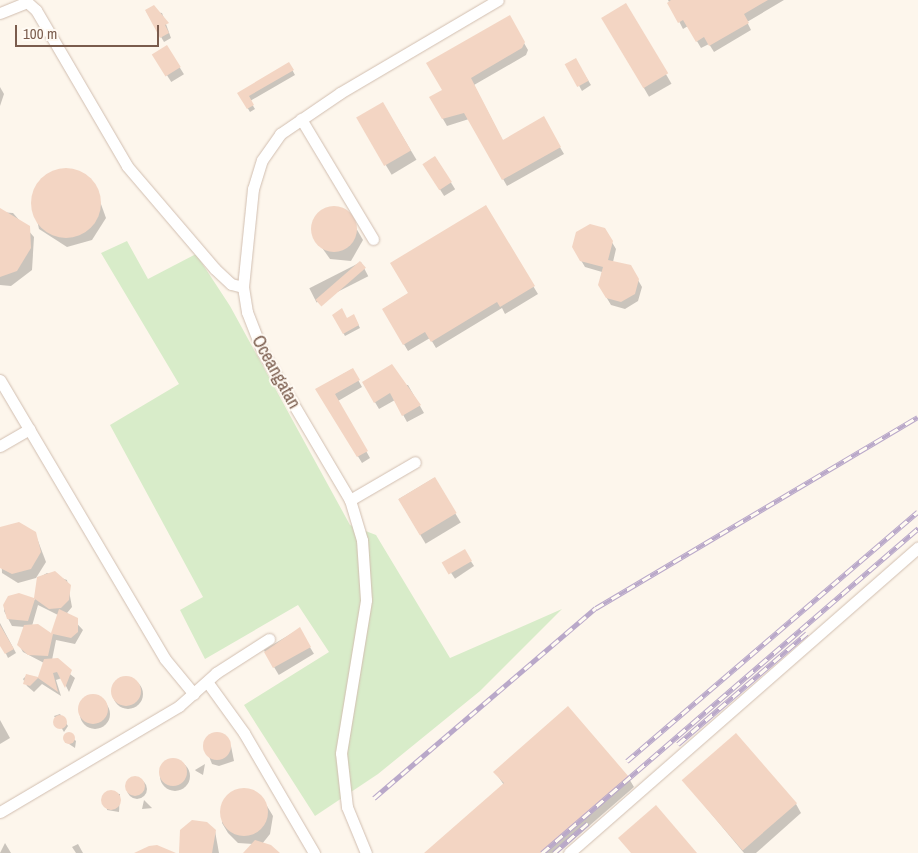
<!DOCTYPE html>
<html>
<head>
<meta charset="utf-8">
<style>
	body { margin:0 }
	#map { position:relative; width:918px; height:853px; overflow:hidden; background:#fdf6ec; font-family:"Archivo Narrow",sans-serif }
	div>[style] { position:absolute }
	.green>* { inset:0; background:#d8ecc9 }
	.shadow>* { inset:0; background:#0003; transform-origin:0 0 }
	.round { border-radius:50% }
	.building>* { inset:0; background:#f3d5c3; transform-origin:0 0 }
	.roads { filter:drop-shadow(0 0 1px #d1beb0) drop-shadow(0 0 1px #d1beb0) }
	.minor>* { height:11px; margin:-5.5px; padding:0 5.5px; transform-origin:5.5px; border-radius:5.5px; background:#fff }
	.rail>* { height:5px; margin-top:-2.5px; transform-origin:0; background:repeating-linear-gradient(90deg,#fffaf3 0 9px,#b9a8c9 0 18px); box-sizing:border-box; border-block:1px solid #b9a8c9 }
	span { translate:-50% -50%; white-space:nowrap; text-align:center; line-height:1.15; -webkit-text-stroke:4px #fffaf3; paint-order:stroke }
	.street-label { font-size:18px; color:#7a5c4d }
	.scale { position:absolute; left:15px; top:25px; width:144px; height:22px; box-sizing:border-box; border:2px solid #7a5c4d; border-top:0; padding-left:6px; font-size:15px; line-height:18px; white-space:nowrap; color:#7a5c4d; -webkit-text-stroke:4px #fffaf3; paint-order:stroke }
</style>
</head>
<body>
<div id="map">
	<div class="green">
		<i style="clip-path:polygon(127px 241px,148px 279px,196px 254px,230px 306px,350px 525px,376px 535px,450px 658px,562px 609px,480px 691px,378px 774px,315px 816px,244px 705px,329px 652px,298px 605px,205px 659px,180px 610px,203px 597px,110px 425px,179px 384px,101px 253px)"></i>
	</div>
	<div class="shadow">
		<i style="clip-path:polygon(668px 0,784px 0,747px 22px,751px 30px,714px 52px,709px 44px,701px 48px,688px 26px,683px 29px)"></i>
		<i style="left:626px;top:5px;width:91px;height:26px;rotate:60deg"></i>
		<i style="clip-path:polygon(146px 11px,162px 13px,171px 38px,164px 42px)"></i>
		<i style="clip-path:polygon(509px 17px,528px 50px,526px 55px,474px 85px,503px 141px,543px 118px,564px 154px,507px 186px,469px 119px,447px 126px,431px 98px,443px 91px)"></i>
		<i style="left:167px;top:47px;width:32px;height:15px;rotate:58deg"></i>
		<i style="clip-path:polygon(575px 59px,591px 85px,582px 91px,567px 64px)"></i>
		<i style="clip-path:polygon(289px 64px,295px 75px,250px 101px,255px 109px,250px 112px,239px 94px)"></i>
		<i style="clip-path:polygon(0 87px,4px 94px,0 106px)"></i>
		<i style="left:383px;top:104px;width:65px;height:29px;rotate:59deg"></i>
		<i style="left:435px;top:157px;width:38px;height:13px;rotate:58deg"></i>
		<i style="clip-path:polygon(71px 169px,93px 182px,106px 218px,92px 240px,67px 247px,39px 229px,32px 198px,46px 176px)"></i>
		<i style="clip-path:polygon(329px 207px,345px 209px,363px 240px,351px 261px,330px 259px,313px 235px,315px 217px)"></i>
		<i style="clip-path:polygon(485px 207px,538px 294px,505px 314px,502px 308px,436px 348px,430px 338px,408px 351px,383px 309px,409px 293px)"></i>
		<i style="clip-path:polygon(0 212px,13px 213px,34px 237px,32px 270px,11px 286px,0 285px)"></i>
		<i style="clip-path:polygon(604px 229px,616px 249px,613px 262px,630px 266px,642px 287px,638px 301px,625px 309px,611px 305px,599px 285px,602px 272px,585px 267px,573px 247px)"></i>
		<i style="left:361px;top:262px;width:16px;height:58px;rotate:63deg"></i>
		<i style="clip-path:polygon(333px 315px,347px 319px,354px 316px,360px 328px,345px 336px)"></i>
		<i style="clip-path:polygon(352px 369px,362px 387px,338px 401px,370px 458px,362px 463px,317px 389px)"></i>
		<i style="clip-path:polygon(363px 382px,408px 385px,424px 413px,407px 422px,395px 400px,379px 409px)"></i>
		<i style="left:434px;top:478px;width:52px;height:41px;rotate:59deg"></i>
		<i style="clip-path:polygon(0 530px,35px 533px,46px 562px,36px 578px,18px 583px,2px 573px)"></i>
		<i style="left:464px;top:551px;width:18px;height:23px;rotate:56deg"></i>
		<i style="clip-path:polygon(evenodd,47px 573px,67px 580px,72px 607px,67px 613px,83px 630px,75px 644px,56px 640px,52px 660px,75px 678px,69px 692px,62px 678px,56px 680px,61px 696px,42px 684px,34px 692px,27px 686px,23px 679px,27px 675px,39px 678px,44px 663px,23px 652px,19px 645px,25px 627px,12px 626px,4px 611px,6px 601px,14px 595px,35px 600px,38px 578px,47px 573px,38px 605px,58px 615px,52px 635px,32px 626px,38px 605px)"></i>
		<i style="clip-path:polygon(0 623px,16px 653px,8px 658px,0 641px)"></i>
		<i style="left:299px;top:629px;width:29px;height:41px;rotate:59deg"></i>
		<i class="round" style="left:113px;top:679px;width:30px;height:30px"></i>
		<i class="round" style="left:80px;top:699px;width:30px;height:30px"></i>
		<i style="clip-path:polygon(60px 714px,68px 726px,64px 732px,54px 716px)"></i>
		<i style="clip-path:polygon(0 720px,10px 738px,0 744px)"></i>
		<i style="clip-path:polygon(67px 733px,76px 741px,75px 748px,66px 742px)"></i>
		<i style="clip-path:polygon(218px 734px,231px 746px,234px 761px,219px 766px,212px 764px,204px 744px,209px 736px)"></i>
		<i class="round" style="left:160px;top:761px;width:30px;height:30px"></i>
		<i style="clip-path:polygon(205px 764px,203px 775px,196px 771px,195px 770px)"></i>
		<i style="clip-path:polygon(495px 772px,628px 777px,634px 787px,558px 853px,426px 853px,504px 785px)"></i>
		<i class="round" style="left:127px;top:779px;width:20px;height:20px"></i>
		<i style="clip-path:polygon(683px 780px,796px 804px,801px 813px,756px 853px,744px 853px)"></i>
		<i style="clip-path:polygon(238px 790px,256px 792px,267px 806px,273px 816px,270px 834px,262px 844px,275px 853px,245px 853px,253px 844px,238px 843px,228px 833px,222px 823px,224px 800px)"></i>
		<i style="clip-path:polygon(106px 793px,120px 794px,119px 812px,107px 810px)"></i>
		<i style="clip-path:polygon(144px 800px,152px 808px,153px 808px,142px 809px)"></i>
		<i style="clip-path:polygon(215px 831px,219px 853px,183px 853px)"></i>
		<i style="clip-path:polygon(5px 843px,11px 853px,0 853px)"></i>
		<i style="clip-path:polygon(78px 844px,83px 853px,76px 853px,72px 847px)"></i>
	</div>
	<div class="building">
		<i style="clip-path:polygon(671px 0,768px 0,744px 14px,749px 23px,709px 46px,704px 37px,696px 42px,683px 20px,678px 23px,667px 3px)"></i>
		<i style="left:626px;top:3px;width:82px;height:29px;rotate:59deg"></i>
		<i style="clip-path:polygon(154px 5px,169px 23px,165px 25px,169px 33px,160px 38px,145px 10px)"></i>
		<i style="clip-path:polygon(510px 15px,525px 42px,522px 48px,471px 78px,503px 140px,544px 116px,561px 147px,502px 180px,464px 113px,442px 119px,429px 97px,442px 90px,426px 63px)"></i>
		<i style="left:167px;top:45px;width:26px;height:18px;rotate:58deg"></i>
		<i style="left:576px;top:58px;width:26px;height:13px;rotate:61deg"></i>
		<i style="clip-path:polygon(289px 62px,294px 70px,249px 96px,254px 105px,247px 109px,237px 93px)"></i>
		<i style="left:383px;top:102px;width:56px;height:31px;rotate:60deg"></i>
		<i style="left:435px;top:156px;width:31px;height:15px;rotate:57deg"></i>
		<i class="round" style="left:31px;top:168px;width:70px;height:70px"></i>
		<i style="clip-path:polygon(486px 205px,535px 286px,500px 307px,497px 302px,431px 342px,425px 332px,403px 345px,382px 309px,408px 293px,390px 263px)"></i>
		<i class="round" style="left:311px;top:206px;width:46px;height:46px"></i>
		<i style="clip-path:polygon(0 208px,30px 226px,31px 248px,17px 271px,0 277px)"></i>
		<i style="clip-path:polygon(590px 224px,605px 228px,613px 241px,608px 260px,631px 265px,639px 279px,635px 294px,621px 302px,606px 298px,598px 285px,603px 267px,580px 261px,572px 247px,576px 232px)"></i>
		<i style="left:360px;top:261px;width:9px;height:59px;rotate:49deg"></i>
		<i style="clip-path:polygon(342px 308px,347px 318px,354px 314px,359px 325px,343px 334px,332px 315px)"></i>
		<i style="clip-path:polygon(392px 364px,421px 405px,402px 416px,390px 393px,374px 403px,362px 382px)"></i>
		<i style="clip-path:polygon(353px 368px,360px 380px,335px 394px,368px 451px,357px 457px,315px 389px)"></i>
		<i style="left:435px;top:477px;width:42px;height:43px;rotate:59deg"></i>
		<i style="clip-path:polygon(19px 522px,36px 532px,41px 552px,31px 569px,12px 574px,0 568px,0 527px)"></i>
		<i style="left:465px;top:549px;width:14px;height:27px;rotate:60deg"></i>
		<i style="clip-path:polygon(55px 571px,71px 585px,69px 600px,61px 608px,49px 609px,35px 599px,28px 621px,7px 619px,3px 605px,8px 596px,19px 593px,34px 598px,37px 577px)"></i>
		<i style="clip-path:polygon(59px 609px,78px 618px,78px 632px,71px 638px,53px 634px,48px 656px,28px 655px,17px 645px,24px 625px,38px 624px,51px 633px)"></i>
		<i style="clip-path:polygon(0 625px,14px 649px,5px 654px,0 646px)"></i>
		<i style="clip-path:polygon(300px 627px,311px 647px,273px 668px,264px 652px)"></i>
		<i style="clip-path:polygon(58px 658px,72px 670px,65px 688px,57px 672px,53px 673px,58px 692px,38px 678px,30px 686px,23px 684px,26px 674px,38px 677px,44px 659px)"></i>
		<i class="round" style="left:111px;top:676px;width:30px;height:30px"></i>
		<i class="round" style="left:78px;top:694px;width:30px;height:30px"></i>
		<i style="clip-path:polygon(568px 706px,629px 777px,542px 853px,424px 853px,504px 783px,493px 772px)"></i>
		<i class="round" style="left:53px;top:715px;width:14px;height:14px"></i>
		<i class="round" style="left:63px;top:732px;width:12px;height:12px"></i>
		<i class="round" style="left:203px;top:732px;width:28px;height:28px"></i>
		<i style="left:736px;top:733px;width:93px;height:72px;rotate:49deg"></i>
		<i class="round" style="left:159px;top:758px;width:28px;height:28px"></i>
		<i class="round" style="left:125px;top:776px;width:20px;height:20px"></i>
		<i class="round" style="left:220px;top:788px;width:48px;height:48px"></i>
		<i class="round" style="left:101px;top:790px;width:20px;height:20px"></i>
		<i style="clip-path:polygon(656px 805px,697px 853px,631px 853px,618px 838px)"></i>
		<i style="clip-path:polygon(192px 820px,207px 822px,216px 830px,212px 853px,179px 853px,180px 830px)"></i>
		<i style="clip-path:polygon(255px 840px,271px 845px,280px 853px,243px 853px)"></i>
		<i style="clip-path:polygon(157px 845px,176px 853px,134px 853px,149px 846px)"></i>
	</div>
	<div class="roads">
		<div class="minor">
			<i style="left:0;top:13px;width:29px;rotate:-22deg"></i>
			<i style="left:27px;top:2px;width:12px;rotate:42deg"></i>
			<i style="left:36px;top:10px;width:181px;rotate:59.7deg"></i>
			<i style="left:127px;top:166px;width:135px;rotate:49.5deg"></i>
			<i style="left:215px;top:269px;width:22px;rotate:43deg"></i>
			<i style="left:231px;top:284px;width:12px;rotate:14deg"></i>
			<i style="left:301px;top:119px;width:140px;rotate:59deg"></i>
			<i style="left:0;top:380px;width:324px;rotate:59.4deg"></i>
			<i style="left:165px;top:659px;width:45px;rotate:50.4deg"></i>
			<i style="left:0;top:446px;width:34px;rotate:-30deg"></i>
			<i style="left:350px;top:500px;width:75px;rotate:-30.3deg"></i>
			<i style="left:208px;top:683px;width:62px;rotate:54.2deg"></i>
			<i style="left:244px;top:733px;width:139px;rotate:59.7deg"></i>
			<i style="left:0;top:812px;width:208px;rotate:-30.6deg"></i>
			<i style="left:179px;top:706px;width:50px;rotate:-41.7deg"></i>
			<i style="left:216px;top:673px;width:63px;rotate:-32.7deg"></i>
			<i style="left:366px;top:853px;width:50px;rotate:-112.4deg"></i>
			<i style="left:347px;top:807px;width:54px;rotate:-96.3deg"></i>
			<i style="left:341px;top:753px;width:155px;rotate:-80.7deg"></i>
			<i style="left:366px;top:600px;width:60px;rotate:-93.8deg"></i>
			<i style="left:362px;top:540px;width:42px;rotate:-106.7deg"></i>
			<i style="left:350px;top:500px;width:171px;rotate:-120.6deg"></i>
			<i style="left:263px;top:353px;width:44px;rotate:-111.3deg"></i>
			<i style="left:247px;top:312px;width:25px;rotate:-99deg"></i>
			<i style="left:243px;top:287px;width:99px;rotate:-84.2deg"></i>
			<i style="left:253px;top:189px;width:30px;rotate:-73deg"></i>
			<i style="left:262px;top:160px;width:32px;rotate:-55deg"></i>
			<i style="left:280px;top:134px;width:73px;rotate:-34.3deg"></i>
			<i style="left:340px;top:93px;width:183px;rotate:-30.5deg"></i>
			<i style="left:569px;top:853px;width:464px;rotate:-41.2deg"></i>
		</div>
	</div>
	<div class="rail">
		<i style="left:678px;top:744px;width:170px;rotate:-40.7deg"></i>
		<i style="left:627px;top:761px;width:383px;rotate:-40.6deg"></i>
		<i style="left:374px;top:798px;width:292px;rotate:-40.6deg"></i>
		<i style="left:596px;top:608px;width:374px;rotate:-30.7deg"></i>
		<i style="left:542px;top:853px;width:497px;rotate:-40.8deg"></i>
		<i style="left:554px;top:853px;width:45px;rotate:-41.4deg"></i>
	</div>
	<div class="street-label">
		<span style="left:276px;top:372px;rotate:61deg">Oceangatan</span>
	</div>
	<div class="scale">100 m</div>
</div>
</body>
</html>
